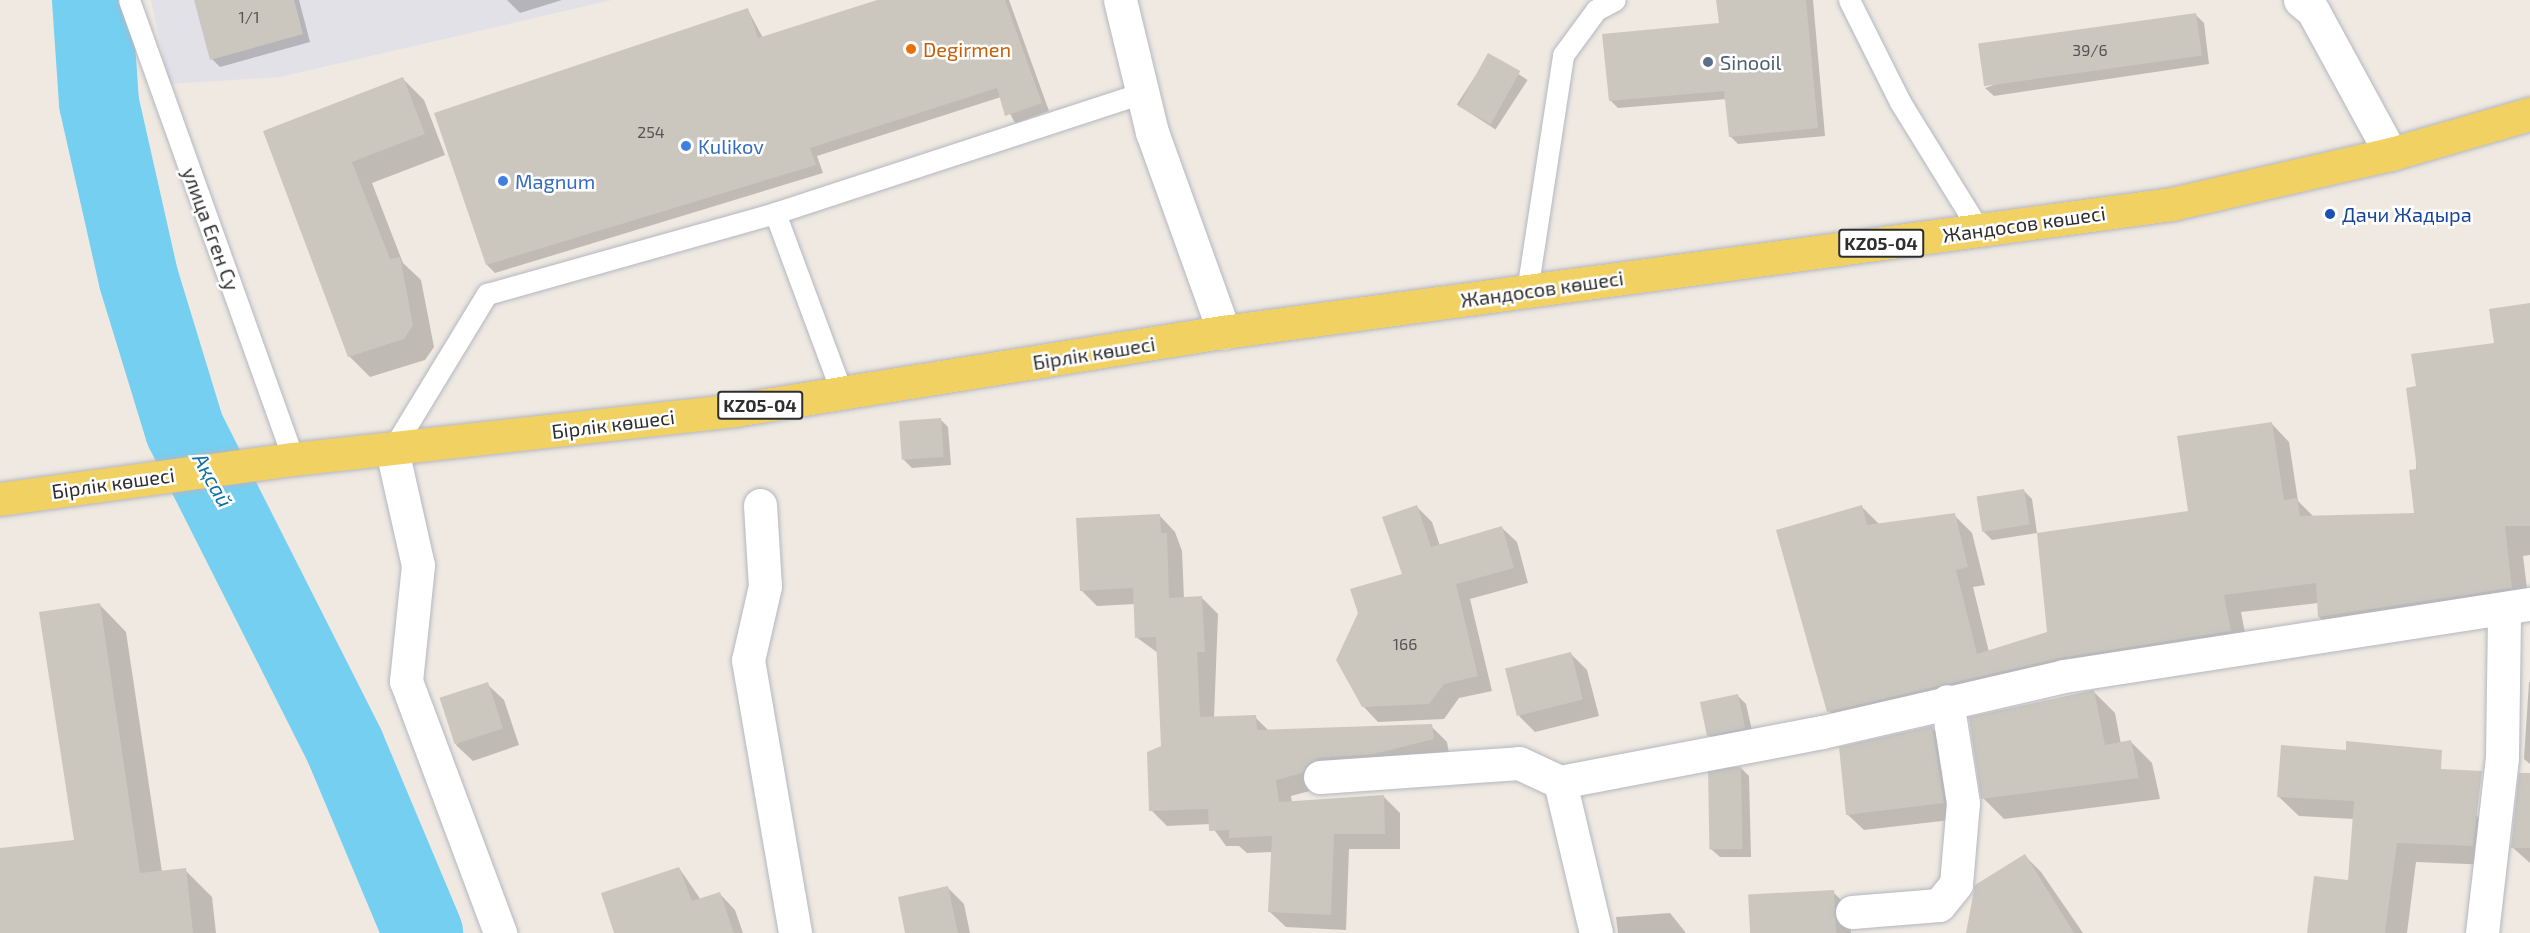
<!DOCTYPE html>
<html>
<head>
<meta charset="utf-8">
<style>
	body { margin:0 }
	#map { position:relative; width:2530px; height:933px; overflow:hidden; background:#efe9e1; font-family:"Exo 2",sans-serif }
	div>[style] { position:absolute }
	.industrial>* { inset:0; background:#e3e1e8 }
	.shadow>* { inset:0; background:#0003; transform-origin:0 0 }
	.river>* { height:80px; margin:-40px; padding:0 40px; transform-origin:40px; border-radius:40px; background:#75cff0 }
	.building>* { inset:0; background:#cbc7bf; transform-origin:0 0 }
	.roads { filter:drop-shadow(0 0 2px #b4b7c1) drop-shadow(0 0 2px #b4b7c1) }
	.service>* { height:21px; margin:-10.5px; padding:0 10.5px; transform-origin:10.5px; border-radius:10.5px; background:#fff }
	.minor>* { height:33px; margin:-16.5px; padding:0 16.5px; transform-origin:16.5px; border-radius:16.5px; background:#fff }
	.secondary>* { height:33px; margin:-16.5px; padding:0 16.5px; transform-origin:16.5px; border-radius:16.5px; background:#fff }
	.primary>* { height:33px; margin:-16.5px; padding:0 16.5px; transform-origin:16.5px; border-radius:16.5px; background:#f2d163 }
	.dots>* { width:16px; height:16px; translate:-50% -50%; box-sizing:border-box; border:3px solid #fff; border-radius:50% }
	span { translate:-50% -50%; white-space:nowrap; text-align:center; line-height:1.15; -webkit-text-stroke:5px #fff; paint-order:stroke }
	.number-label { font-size:16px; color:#555452 }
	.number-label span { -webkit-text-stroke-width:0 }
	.shield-label span { padding:2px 4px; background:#fff; border:2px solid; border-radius:4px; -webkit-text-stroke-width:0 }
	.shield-label { font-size:18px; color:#2e2e2e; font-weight:700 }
	.food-label { font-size:20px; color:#c56008 }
	.left { translate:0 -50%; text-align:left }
	.service-label { font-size:20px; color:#4e5e75 }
	.shop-label { font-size:20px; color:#366cbe }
	.transit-label { font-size:20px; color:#164399 }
	.street-label { font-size:20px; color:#2e2e2e }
	.water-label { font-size:21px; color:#0d6fa3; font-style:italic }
</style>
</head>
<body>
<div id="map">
	<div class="industrial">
		<i style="clip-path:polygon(151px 0,612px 0,280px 77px,169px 84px)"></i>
	</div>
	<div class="shadow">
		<i style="clip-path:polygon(196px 0,299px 0,310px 42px,220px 67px,212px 59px)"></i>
		<i style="clip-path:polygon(507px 0,562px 0,520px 13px)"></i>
		<i style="clip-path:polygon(882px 0,1009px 0,1049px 111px,1015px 123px,1001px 97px,817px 156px,823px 173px,495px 273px,487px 265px,748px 10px,763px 38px)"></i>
		<i style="clip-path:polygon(1718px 0,1813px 0,1825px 136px,1738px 144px,1730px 136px,1727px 99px,1618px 108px,1610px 100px,1720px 24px)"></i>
		<i style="clip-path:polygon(2196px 15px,2204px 23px,2209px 64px,1994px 96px,1985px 88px)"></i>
		<i style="left:1489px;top:55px;width:46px;height:59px;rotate:33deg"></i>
		<i style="clip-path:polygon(403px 79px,424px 100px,445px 155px,372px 183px,403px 263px,421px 280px,434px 347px,425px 360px,370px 377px,349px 356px,265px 132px)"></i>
		<i style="clip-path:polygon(2530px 305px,2530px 555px,2523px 556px,2529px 605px,2337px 635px,2319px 617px,2318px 603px,2241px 612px,2248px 649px,1847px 729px,1829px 711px,1862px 507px,1880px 525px,1954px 515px,1972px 533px,1985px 585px,1973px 587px,1989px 652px,2049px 633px,2190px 512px,2272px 424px,2289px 442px,2298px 501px,2314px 517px,2415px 514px,2418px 387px,2495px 344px)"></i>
		<i style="clip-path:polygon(940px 419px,948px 427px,951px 465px,912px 468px,904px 460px)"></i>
		<i style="clip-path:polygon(2024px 491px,2032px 499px,2037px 533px,1992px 540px,1984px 532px,1979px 499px)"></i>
		<i style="clip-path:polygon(1417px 507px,1432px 522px,1440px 546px,1502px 528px,1517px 542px,1528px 583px,1470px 599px,1492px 691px,1459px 698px,1444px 719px,1378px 722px,1363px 706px,1404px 575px)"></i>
		<i style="clip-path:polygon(1160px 516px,1175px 532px,1182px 551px,1184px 599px,1202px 598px,1218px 614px,1214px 718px,1255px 717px,1269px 731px,1431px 726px,1447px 742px,1449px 754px,1291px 796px,1292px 803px,1384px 797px,1400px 813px,1400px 849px,1349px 849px,1346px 930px,1286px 927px,1270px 912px,1273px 852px,1247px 853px,1239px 846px,1226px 846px,1210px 824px,1167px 826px,1151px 810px,1162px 747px,1158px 653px,1136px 637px,1135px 604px,1097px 606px,1081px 590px)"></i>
		<i style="clip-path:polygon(100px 605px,126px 632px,162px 872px,185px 870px,212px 897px,216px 933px,0 933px,0 849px,75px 842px)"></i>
		<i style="clip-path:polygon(1570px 653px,1587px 670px,1599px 716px,1535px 732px,1519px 716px)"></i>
		<i style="clip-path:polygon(2529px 682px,2530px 682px,2530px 764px,2524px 759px)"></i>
		<i style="clip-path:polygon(487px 684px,504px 700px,519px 745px,473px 761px,456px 745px)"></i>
		<i style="clip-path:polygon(2094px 692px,2115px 713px,2121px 744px,2131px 742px,2152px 763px,2160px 799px,2004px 819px,1983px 798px)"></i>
		<i style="clip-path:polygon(1738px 696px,1746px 704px,1753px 735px,1716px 742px,1708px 734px)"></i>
		<i style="clip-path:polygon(1931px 727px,1948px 744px,1959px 819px,1864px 830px,1847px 814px)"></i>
		<i style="clip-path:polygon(2282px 747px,2476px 815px,2496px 834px,2492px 865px,2416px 862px,2407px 933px,2308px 933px,2349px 882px,2354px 819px,2299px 816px,2279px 797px)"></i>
		<i style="clip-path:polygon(1741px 768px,1749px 776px,1751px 857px,1720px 857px,1711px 849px)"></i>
		<i style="clip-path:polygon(2530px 823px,2530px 863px,2512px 847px)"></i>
		<i style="clip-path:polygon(2025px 856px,2041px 872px,2083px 933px,1968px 933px)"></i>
		<i style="clip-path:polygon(679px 868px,701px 900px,719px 893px,735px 910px,743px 933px,616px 933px)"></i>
		<i style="clip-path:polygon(948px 888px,964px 904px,970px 933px,906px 933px)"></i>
		<i style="clip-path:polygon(1833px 892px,1849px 908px,1851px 933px,1752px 933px)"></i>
		<i style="clip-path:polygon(1670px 913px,1686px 933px,1618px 933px,1616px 917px)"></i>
	</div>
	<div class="river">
		<i style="left:92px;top:0;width:103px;rotate:86.1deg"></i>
		<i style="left:99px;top:103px;width:181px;rotate:77.3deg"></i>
		<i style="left:139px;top:280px;width:157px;rotate:73deg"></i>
		<i style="left:185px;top:430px;width:355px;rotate:63.2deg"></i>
		<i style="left:345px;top:747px;width:202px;rotate:67.2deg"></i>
	</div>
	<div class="building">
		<i style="clip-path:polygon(194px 0,294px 0,303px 34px,210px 60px)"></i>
		<i style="clip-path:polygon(877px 0,1005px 0,1042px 103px,1005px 116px,997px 88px,810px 148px,816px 165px,486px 265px,434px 113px,748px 8px,758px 38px)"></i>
		<i style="clip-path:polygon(1716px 0,1806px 0,1818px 128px,1729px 137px,1724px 91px,1609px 101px,1602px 34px,1719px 23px)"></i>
		<i style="left:2196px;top:13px;width:43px;height:220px;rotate:82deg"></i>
		<i style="left:1488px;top:53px;width:37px;height:61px;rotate:29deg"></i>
		<i style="clip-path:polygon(403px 77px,425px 134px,352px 162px,390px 259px,400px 257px,413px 325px,404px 339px,348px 357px,263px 131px)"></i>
		<i style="clip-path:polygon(2530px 303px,2530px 526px,2505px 526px,2512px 588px,2318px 617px,2316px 583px,2224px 595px,2231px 631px,2060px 658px,1827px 712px,1776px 530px,1862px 505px,1867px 525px,1955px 513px,1968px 567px,1956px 570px,1977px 654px,2047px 632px,2037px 533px,2188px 511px,2177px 436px,2272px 422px,2284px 500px,2297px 498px,2300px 516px,2414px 513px,2409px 470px,2417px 469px,2406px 388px,2416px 386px,2411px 354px,2494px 343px,2489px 309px)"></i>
		<i style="left:941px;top:418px;width:39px;height:42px;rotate:86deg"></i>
		<i style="left:2024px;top:489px;width:36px;height:48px;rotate:81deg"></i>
		<i style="clip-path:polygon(1417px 505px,1431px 547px,1502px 526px,1514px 568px,1456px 584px,1478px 676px,1444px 684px,1429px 704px,1362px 707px,1336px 660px,1358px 613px,1350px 589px,1402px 574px,1382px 517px)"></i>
		<i style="clip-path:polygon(1160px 514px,1161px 533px,1167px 533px,1169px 598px,1202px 596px,1205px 652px,1197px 652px,1200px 717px,1256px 715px,1257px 730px,1432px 724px,1434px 739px,1374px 754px,1318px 758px,1302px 773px,1276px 780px,1279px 802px,1384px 795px,1385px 834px,1334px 834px,1331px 915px,1268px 912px,1272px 836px,1229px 838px,1229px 830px,1209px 831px,1208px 809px,1149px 811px,1147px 752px,1161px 746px,1156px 637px,1135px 638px,1133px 588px,1080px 591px,1076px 518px)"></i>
		<i style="clip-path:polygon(100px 603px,140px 873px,186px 868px,193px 933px,0 933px,0 848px,74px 840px,39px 612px)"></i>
		<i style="left:1571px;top:652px;width:49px;height:68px;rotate:76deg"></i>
		<i style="left:488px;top:682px;width:49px;height:51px;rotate:72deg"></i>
		<i style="clip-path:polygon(2094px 690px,2105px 745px,2131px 740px,2139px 778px,1981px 799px,1969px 717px)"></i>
		<i style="left:1738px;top:694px;width:35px;height:39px;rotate:78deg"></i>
		<i style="clip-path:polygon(1932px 726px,1944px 803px,1846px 815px,1839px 747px)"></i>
		<i style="clip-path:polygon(2346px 741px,2442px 750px,2441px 769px,2482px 771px,2473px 846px,2397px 843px,2385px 933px,2307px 933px,2314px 876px,2348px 880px,2354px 801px,2277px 797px,2281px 745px,2346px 750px)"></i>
		<i style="left:1741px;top:767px;width:82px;height:33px;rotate:89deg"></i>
		<i style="clip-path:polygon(2519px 773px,2530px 773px,2530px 848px,2511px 848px)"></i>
		<i style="clip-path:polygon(2025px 854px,2074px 933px,1966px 933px,1975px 885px)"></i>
		<i style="clip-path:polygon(679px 867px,692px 901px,720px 892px,734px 933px,614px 933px,601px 893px)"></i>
		<i style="clip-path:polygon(948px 886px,958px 933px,905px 933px,898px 897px)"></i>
		<i style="left:1834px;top:890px;width:43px;height:86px;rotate:87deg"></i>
	</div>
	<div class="roads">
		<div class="service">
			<i style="left:129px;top:0;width:487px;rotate:70.3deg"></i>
			<i style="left:1849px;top:0;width:114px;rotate:63.4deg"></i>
			<i style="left:1900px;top:102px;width:150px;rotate:58.3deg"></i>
			<i style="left:775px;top:213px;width:192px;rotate:69.6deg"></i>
			<i style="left:1527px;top:291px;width:239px;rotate:-81.3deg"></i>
			<i style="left:1563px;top:55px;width:56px;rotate:-53.7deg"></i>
			<i style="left:1596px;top:10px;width:21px;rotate:-28deg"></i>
			<i style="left:392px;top:450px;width:183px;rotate:-58.7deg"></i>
			<i style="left:487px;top:294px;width:299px;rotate:-15.7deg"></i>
			<i style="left:775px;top:213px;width:386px;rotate:-18.1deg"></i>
		</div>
		<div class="minor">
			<i style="left:2300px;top:0;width:17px;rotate:40deg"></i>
			<i style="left:2313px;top:11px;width:163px;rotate:61.4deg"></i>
			<i style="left:392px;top:450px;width:118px;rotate:77.3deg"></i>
			<i style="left:418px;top:565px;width:117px;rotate:95.9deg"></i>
			<i style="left:406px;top:681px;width:269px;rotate:69.5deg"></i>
			<i style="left:760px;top:505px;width:81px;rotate:86.5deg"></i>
			<i style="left:765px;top:586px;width:76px;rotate:102.9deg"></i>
			<i style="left:748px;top:660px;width:277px;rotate:80.2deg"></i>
			<i style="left:1320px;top:777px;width:199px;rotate:-4deg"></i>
			<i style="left:1519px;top:763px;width:45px;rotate:24.9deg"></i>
			<i style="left:1560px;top:782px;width:267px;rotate:-10.8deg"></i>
			<i style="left:1822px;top:732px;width:248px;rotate:-13deg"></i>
			<i style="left:2064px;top:676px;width:472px;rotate:-8.8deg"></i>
			<i style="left:1560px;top:782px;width:155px;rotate:76.6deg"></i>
			<i style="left:1852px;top:912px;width:87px;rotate:-4.6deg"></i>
			<i style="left:1939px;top:905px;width:27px;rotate:-51deg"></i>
			<i style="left:1956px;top:884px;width:81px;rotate:-85.1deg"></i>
			<i style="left:1963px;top:803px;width:103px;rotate:-98.9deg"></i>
			<i style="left:2482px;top:933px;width:176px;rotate:-83.5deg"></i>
			<i style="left:2502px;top:758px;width:149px;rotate:-89.2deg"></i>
		</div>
		<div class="secondary">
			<i style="left:1120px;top:0;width:136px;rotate:76.4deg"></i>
			<i style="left:1152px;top:132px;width:213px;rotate:70.2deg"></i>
		</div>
		<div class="primary">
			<i style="left:0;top:499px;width:296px;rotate:-7.8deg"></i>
			<i style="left:293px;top:459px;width:445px;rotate:-6.3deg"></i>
			<i style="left:735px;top:410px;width:495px;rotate:-9.1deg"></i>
			<i style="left:1224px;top:332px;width:957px;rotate:-7.69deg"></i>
			<i style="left:2172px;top:204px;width:225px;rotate:-12.9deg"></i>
			<i style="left:2391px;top:154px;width:145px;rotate:-16.1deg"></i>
		</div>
	</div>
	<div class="dots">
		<i style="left:911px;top:49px;background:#e8710a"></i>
		<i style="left:1708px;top:62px;background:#5c6f8a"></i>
		<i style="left:686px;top:146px;background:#3f7fe0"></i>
		<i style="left:503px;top:181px;background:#3f7fe0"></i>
		<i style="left:2330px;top:214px;background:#1a4fb4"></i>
	</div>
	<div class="number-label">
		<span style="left:249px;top:17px">1/1</span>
		<span style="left:2090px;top:50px">39/6</span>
		<span style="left:651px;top:132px">254</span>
		<span style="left:1405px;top:644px">166</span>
	</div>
	<div class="shield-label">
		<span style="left:1881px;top:243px">KZ05-04</span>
		<span style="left:760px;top:405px">KZ05-04</span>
	</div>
	<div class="food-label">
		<span class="left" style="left:923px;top:49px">Degirmen</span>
	</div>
	<div class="service-label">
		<span class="left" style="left:1720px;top:62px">Sinooil</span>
	</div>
	<div class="shop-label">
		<span class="left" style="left:698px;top:146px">Kulikov</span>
		<span class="left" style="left:515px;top:181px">Magnum</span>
	</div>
	<div class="transit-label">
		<span class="left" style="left:2342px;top:214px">Дачи Жадыра</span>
	</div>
	<div class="street-label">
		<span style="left:2024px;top:224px;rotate:-8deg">Жандосов көшесі</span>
		<span style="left:211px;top:229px;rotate:70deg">улица Еген Су</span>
		<span style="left:1542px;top:289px;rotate:-8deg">Жандосов көшесі</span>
		<span style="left:1094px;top:353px;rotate:-9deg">Бірлік көшесі</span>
		<span style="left:613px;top:424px;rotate:-7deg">Бірлік көшесі</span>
		<span style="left:113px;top:483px;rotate:-8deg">Бірлік көшесі</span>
	</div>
	<div class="water-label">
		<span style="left:213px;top:480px;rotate:61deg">Ақсай</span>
	</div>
</div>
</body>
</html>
